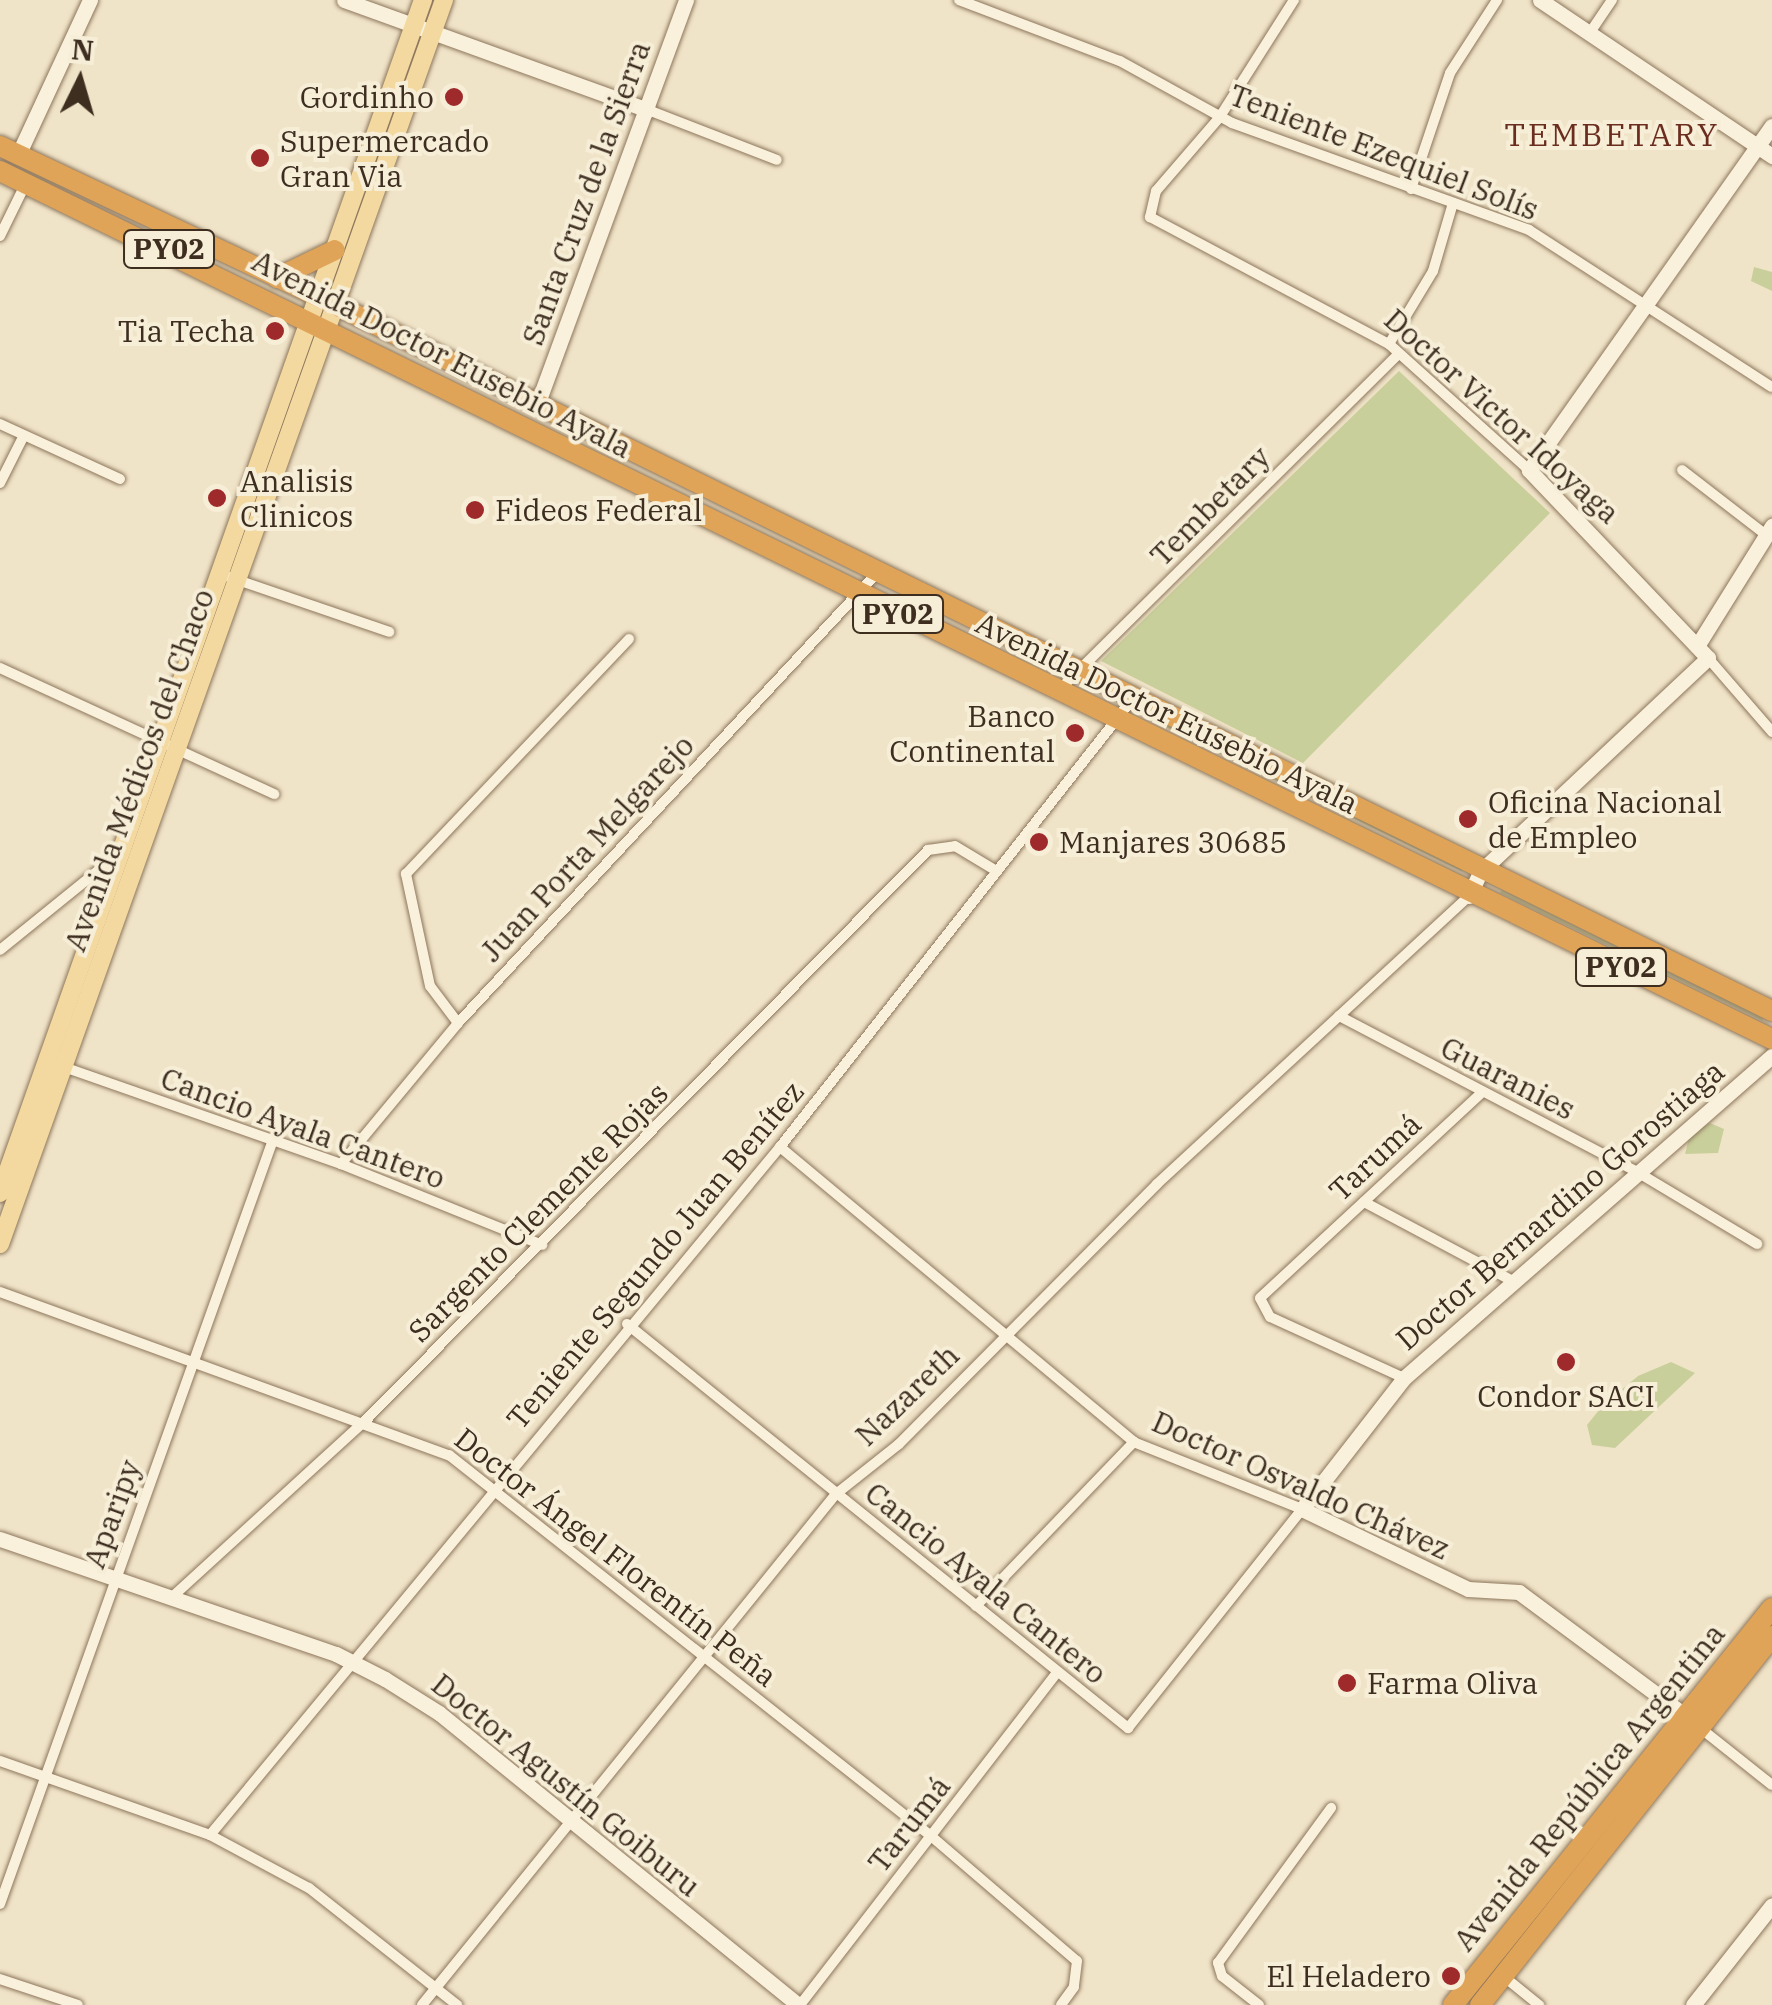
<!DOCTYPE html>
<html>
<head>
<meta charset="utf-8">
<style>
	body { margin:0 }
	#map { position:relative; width:1772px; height:2005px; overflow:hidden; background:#f0e4c8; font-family:"IBM Plex Serif",serif }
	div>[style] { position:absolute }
	.green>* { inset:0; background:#c9cf9b; transform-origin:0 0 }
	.roads { filter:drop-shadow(0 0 2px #8d765c) drop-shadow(0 0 2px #8d765c) }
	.street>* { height:10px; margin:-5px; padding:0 5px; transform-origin:5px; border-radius:5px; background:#faf1dc }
	.secondary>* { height:15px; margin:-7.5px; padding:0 7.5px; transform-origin:7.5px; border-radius:7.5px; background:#faf1dc }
	.primary>* { height:18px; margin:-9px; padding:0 9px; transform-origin:9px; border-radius:9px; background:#f3d9a0 }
	.highway>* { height:20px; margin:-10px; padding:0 10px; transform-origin:10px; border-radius:10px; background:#e0a458 }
	.dots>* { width:28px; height:28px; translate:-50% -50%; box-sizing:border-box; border:5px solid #f7eed8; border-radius:50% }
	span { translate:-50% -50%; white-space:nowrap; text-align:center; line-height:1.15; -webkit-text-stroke:8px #f7eed8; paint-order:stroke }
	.shield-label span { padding:2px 8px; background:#f7eed8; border:2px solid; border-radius:8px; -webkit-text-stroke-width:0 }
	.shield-label { font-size:28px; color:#3d2e20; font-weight:700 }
	.poi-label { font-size:30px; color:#3d2e20 }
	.right { translate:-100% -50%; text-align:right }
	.left { translate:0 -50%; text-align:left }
	.street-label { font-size:30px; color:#3d2e20 }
	.neighbourhood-label { font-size:32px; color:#6b2e1e; letter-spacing:2.5px }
	.north { position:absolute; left:30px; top:30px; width:100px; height:100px; -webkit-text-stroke:8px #f7eed8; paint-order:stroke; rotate:5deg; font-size:28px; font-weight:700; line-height:40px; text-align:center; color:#3d2e20 }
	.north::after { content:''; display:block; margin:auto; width:35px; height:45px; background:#3d2e20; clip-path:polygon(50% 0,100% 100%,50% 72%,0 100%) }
</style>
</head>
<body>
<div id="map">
	<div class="green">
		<i style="clip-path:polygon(419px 42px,345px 249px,343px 249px,417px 43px)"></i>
		<i style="clip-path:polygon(1754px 267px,1772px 272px,1772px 291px,1751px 281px)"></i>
		<i style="clip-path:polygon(1399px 371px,1550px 513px,1303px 763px,1101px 661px)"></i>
		<i style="left:1142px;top:712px;width:357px;height:3px;rotate:26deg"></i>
		<i style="clip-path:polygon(1502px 890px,1763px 1018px,1763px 1021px,1500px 893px)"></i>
		<i style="clip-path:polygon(1710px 1123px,1724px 1129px,1718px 1153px,1685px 1154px,1690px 1134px)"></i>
		<i style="clip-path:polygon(1671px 1362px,1695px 1373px,1615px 1448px,1592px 1445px,1587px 1425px,1603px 1405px,1638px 1376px)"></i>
	</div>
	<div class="roads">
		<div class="street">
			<i style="left:959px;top:0;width:172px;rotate:20.8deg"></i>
			<i style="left:1120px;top:61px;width:128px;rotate:29deg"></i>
			<i style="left:1232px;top:123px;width:316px;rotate:19.8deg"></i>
			<i style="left:1529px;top:230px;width:289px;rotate:32.9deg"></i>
			<i style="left:1294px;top:0;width:140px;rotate:122.4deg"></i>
			<i style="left:1219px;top:118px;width:96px;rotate:130.8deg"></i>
			<i style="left:1156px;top:191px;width:27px;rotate:103deg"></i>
			<i style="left:1150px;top:217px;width:271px;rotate:28deg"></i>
			<i style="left:1389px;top:344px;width:188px;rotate:42deg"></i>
			<i style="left:1589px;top:34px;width:41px;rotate:-55.9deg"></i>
			<i style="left:648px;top:110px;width:138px;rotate:21.2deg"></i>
			<i style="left:1411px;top:189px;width:122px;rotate:-71.4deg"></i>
			<i style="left:1450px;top:73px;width:87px;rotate:-57.2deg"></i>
			<i style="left:0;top:236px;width:59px;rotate:-63.9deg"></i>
			<i style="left:1389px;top:344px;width:85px;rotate:-58.9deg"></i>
			<i style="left:1433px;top:271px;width:71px;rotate:-73.6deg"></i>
			<i style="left:0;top:424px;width:132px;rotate:24.6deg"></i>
			<i style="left:1682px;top:470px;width:106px;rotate:37.7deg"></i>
			<i style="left:0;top:483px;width:51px;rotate:-63.4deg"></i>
			<i style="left:220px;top:574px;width:179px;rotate:18.9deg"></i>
			<i style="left:1708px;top:658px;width:98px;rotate:49.1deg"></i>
			<i style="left:0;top:668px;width:302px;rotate:24.7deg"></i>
			<i style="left:1058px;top:691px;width:479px;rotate:-44.7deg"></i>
			<i style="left:0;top:950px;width:149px;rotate:-39deg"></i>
			<i style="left:1339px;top:1016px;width:339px;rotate:27.6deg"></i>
			<i style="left:1639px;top:1173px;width:138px;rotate:31deg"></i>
			<i style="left:458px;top:1023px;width:46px;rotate:-127.1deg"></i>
			<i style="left:430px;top:986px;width:115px;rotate:-102.1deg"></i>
			<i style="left:406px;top:874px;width:324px;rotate:-46.5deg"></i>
			<i style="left:61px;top:1066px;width:297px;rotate:19.3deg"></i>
			<i style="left:341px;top:1164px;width:217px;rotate:21.9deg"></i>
			<i style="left:341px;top:1164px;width:183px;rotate:-50.3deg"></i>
			<i style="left:458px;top:1023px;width:615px;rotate:-47.04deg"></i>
			<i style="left:1364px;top:1202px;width:166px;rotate:28deg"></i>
			<i style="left:0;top:1292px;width:478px;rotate:20deg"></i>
			<i style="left:449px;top:1455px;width:614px;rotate:38.32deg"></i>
			<i style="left:931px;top:1836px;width:192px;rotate:40.6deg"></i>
			<i style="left:1077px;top:1961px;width:26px;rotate:97deg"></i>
			<i style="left:1074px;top:1987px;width:22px;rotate:126deg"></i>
			<i style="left:627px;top:1324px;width:644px;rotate:38.88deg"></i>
			<i style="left:1128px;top:1728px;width:280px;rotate:-51.5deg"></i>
			<i style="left:1302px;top:1509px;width:181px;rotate:-158.3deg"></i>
			<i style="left:1134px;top:1442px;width:461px;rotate:-140.2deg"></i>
			<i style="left:1404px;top:1378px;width:147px;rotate:-155.5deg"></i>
			<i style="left:1270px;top:1317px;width:21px;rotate:-118deg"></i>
			<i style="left:1260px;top:1298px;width:300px;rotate:-42.8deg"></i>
			<i style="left:171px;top:1598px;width:263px;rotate:-42.4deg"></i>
			<i style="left:365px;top:1421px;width:802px;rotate:-45.4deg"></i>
			<i style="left:928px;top:850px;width:27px;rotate:-8deg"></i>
			<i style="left:955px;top:846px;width:47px;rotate:31deg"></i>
			<i style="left:976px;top:1606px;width:228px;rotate:-46.1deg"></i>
			<i style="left:1699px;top:1727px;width:93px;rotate:38.5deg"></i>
			<i style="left:0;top:1761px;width:223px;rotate:19.4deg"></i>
			<i style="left:210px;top:1835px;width:112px;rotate:28.2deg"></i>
			<i style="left:309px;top:1888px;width:189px;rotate:38.3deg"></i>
			<i style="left:210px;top:1835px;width:893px;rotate:-50.36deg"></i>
			<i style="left:780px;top:1147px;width:568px;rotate:-51.8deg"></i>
			<i style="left:0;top:1904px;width:811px;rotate:-70.34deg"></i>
			<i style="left:1502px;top:1975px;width:48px;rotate:39deg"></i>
			<i style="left:0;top:1979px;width:82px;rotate:18.4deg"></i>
			<i style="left:422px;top:2005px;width:658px;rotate:-50.99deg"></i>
			<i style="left:836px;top:1494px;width:80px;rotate:-38.4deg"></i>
			<i style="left:899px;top:1444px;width:366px;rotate:-45.2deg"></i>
			<i style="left:1157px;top:1184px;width:425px;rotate:-42.7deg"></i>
			<i style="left:800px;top:2005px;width:420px;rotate:-52.3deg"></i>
			<i style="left:1259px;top:2005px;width:47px;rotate:-141.9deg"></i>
			<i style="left:1222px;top:1976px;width:14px;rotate:-107deg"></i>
			<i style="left:1218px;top:1963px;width:192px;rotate:-53.9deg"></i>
		</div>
		<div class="secondary">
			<i style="left:344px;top:0;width:323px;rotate:19.9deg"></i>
			<i style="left:1540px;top:0;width:280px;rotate:33.9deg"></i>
			<i style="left:18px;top:155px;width:171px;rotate:-65.1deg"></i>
			<i style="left:537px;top:405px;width:432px;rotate:-69.8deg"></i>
			<i style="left:1697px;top:646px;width:142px;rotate:-58deg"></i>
			<i style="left:1469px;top:896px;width:26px;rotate:-65deg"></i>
			<i style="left:1480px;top:872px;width:313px;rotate:-43.2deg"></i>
			<i style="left:1708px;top:658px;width:260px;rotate:-133.6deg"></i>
			<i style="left:1529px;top:470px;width:421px;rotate:-54.8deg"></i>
			<i style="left:0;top:1539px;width:355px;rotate:18.9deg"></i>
			<i style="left:336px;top:1654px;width:55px;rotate:27deg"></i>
			<i style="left:385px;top:1679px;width:64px;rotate:32.2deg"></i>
			<i style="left:439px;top:1713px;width:463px;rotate:39.1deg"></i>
			<i style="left:1683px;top:1714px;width:204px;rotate:-143.4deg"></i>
			<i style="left:1519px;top:1592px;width:51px;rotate:-176.6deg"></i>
			<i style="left:1468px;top:1589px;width:184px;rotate:-154.3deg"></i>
			<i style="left:1302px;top:1509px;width:166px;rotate:-52.1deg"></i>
			<i style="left:1404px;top:1378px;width:489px;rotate:-41.2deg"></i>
			<i style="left:1693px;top:2005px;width:127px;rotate:-51.7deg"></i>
		</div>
		<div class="primary">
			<i style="left:0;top:1193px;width:1266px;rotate:-70.48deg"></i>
			<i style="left:0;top:1244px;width:1321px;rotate:-70.36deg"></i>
		</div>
		<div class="highway">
			<i style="left:0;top:146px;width:372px;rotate:25.3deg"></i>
			<i style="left:336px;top:305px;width:1600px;rotate:26.18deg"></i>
			<i style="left:0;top:171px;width:1973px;rotate:26.1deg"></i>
			<i style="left:277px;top:278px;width:64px;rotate:-25.8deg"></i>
			<i style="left:1453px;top:2005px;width:509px;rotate:-51.22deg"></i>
			<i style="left:1480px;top:2005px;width:471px;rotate:-51.6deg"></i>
		</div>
	</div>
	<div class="dots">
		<i style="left:454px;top:97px;background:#9e2a2b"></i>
		<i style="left:260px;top:158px;background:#9e2a2b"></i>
		<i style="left:275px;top:331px;background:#9e2a2b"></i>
		<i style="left:217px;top:498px;background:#9e2a2b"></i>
		<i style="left:475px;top:510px;background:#9e2a2b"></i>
		<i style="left:1075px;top:733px;background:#9e2a2b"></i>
		<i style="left:1468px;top:819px;background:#9e2a2b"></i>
		<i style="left:1039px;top:842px;background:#9e2a2b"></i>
		<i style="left:1566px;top:1362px;background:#9e2a2b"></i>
		<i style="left:1347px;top:1683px;background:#9e2a2b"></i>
		<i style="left:1451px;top:1976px;background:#9e2a2b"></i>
	</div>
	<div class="shield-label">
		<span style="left:169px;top:249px">PY02</span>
		<span style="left:898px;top:614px">PY02</span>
		<span style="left:1621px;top:967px">PY02</span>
	</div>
	<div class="poi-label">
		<span class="right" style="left:434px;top:97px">Gordinho</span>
		<span class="left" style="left:280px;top:158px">Supermercado<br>Gran Via</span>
		<span class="right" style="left:255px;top:331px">Tia Techa</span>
		<span class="left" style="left:240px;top:498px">Analisis<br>Clinicos</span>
		<span class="left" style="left:495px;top:510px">Fideos Federal</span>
		<span class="right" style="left:1055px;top:733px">Banco<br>Continental</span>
		<span class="left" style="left:1488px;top:819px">Oficina Nacional<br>de Empleo</span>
		<span class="left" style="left:1059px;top:842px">Manjares 30685</span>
		<span style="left:1566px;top:1396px">Condor SACI</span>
		<span class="left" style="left:1367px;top:1683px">Farma Oliva</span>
		<span class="right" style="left:1431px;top:1976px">El Heladero</span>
	</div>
	<div class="street-label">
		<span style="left:1384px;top:152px;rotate:21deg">Teniente Ezequiel Solís</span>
		<span style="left:586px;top:193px;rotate:-70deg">Santa Cruz de la Sierra</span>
		<span style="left:442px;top:354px;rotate:27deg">Avenida Doctor Eusebio Ayala</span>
		<span style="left:1502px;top:416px;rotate:42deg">Doctor Victor Idoyaga</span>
		<span style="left:1210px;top:506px;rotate:-45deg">Tembetary</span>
		<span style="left:1167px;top:713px;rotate:26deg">Avenida Doctor Eusebio Ayala</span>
		<span style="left:139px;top:770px;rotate:-70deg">Avenida Médicos del Chaco</span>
		<span style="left:587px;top:848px;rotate:-47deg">Juan Porta Melgarejo</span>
		<span style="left:1508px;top:1078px;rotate:27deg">Guaranies</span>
		<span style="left:303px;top:1128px;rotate:20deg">Cancio Ayala Cantero</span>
		<span style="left:1375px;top:1157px;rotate:-43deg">Tarumá</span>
		<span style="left:1560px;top:1205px;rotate:-41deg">Doctor Bernardino Gorostiaga</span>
		<span style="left:538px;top:1212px;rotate:-45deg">Sargento Clemente Rojas</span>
		<span style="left:655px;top:1255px;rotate:-50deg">Teniente Segundo Juan Benítez</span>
		<span style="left:907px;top:1395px;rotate:-44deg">Nazareth</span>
		<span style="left:1301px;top:1485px;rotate:24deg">Doctor Osvaldo Chávez</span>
		<span style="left:112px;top:1514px;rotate:-70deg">Aparipy</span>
		<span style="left:616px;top:1557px;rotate:38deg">Doctor Ángel Florentín Peña</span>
		<span style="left:986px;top:1583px;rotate:39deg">Cancio Ayala Cantero</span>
		<span style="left:566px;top:1785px;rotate:39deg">Doctor Agustín Goiburu</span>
		<span style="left:1589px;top:1787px;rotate:-51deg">Avenida República Argentina</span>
		<span style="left:909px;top:1824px;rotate:-52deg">Tarumá</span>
	</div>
	<div class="neighbourhood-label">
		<span style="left:1612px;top:134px">TEMBETARY</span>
	</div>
	<div class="north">N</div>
</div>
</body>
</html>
